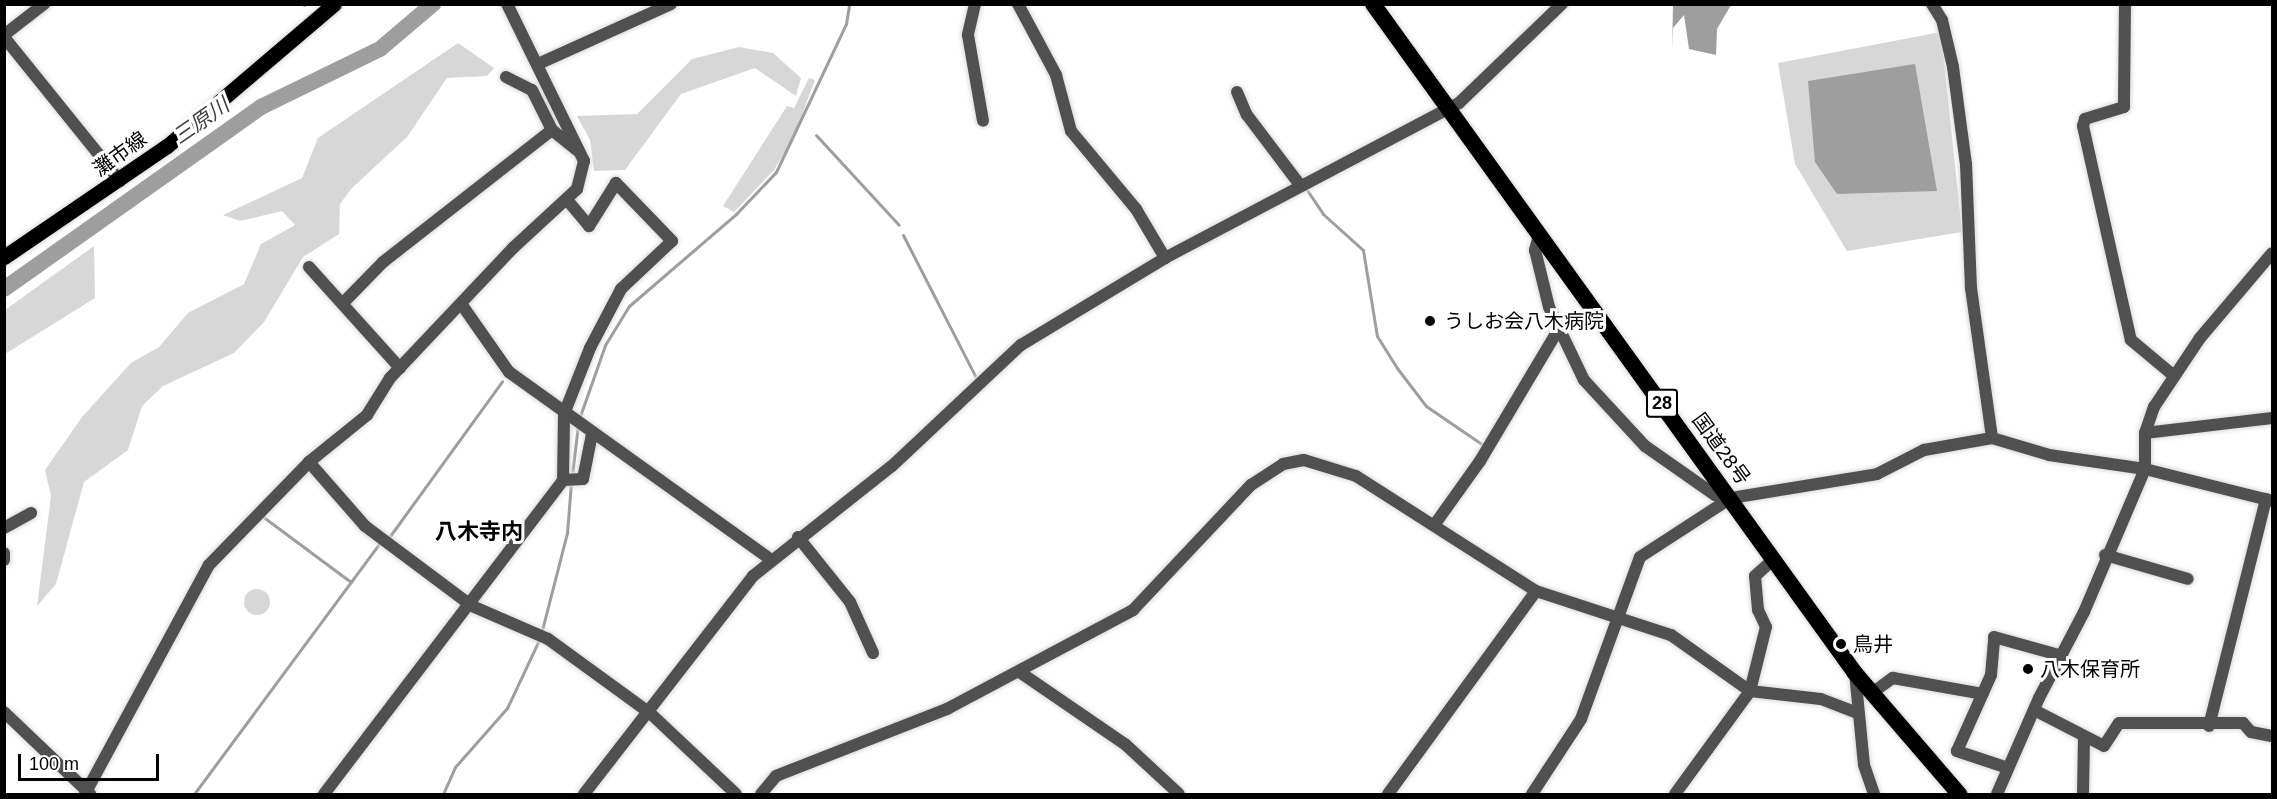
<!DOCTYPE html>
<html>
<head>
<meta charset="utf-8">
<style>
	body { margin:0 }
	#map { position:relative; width:2277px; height:799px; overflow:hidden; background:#fff; font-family:Helvetica,"Noto Sans JP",sans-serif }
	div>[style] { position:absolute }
	.green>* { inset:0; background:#d7d7d7 }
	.round { border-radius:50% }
	.water>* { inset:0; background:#9e9e9e }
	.stream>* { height:3px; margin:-1.5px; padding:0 1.5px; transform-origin:1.5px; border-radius:1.5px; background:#9e9e9e }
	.river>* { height:16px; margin:-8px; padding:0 8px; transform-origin:8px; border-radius:8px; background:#9e9e9e }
	.roads { filter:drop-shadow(0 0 2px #dbdbdb) drop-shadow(0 0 2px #dbdbdb) }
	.minor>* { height:12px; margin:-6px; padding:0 6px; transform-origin:6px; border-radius:6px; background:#505050 }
	.major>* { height:15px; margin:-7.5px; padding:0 7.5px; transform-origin:7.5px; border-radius:7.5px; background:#000 }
	.highway>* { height:16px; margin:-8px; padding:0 8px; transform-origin:8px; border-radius:8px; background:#000 }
	.dots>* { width:16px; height:16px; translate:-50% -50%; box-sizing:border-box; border:3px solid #fff; border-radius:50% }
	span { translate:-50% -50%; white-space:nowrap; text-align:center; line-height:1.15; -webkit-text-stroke:6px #fff; paint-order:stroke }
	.shield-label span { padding:2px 4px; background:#fff; border:2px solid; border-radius:4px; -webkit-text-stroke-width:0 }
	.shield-label { font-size:18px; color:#000; font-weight:700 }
	.street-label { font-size:20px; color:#000 }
	.poi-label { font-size:20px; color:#000 }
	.left { translate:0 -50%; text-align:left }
	.water-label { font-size:21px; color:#3f3f3f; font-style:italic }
	.quarter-label { font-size:22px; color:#000; font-weight:700 }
	.frame { position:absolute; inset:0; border:6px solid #000; pointer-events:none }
	.scale { position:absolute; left:18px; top:754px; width:141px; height:27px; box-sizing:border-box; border:3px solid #000; border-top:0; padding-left:8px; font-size:18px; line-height:21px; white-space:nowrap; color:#000; -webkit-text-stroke:4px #fff; paint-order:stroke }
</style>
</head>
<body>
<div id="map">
	<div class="green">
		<i style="clip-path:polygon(1941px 32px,1962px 232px,1847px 251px,1795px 164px,1778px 63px)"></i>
		<i style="clip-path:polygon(458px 43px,494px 68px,487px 76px,447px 78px,407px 137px,351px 189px,340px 204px,339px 234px,303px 257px,264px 322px,234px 353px,163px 386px,142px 406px,128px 450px,84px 482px,56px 584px,37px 606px,51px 496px,45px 470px,82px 417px,131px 363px,159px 347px,188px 313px,244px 284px,261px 244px,295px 225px,282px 211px,240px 221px,223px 215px,302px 178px,318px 138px)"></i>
		<i style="clip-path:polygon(739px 47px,773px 53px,801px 78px,796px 96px,755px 68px,681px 94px,625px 170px,594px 171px,590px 140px,577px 116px,637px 114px,692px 59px)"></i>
		<i style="clip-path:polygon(809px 78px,815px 80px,794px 136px,774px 170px,734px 212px,723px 206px,787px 106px,794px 108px)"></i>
		<i style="clip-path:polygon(94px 246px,95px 298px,5px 354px,5px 310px)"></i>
		<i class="round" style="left:244px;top:589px;width:26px;height:26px"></i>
	</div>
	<div class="water">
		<i style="clip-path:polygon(1673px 5px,1731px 5px,1717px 29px,1716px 55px,1689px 49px,1684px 15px,1673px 28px,1672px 51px)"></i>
		<i style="clip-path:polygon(1915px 64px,1937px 191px,1837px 194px,1815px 162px,1808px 81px)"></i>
	</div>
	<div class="stream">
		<i style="left:304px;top:4px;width:1px;rotate:90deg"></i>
		<i style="left:816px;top:135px;width:122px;rotate:47.3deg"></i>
		<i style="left:1307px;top:190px;width:29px;rotate:56deg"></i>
		<i style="left:1323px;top:214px;width:54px;rotate:42deg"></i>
		<i style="left:1363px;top:250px;width:87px;rotate:80.8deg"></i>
		<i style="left:1377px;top:336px;width:38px;rotate:58deg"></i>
		<i style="left:1397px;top:368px;width:48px;rotate:52.7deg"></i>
		<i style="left:1426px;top:406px;width:73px;rotate:34.3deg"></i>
		<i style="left:903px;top:235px;width:158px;rotate:62.9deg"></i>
		<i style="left:579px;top:419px;width:78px;rotate:-70.6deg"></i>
		<i style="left:605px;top:345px;width:46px;rotate:-58.4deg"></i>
		<i style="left:629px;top:306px;width:141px;rotate:-40.7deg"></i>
		<i style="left:736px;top:214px;width:58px;rotate:-46.4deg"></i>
		<i style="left:776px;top:172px;width:164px;rotate:-64.7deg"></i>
		<i style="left:846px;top:24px;width:20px;rotate:-81deg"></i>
		<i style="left:572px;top:475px;width:50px;rotate:-83.2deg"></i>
		<i style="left:262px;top:516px;width:111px;rotate:36.6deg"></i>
		<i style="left:390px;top:536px;width:191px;rotate:-54.1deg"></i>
		<i style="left:541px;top:634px;width:104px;rotate:-75.6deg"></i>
		<i style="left:567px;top:533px;width:51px;rotate:-85.5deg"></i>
		<i style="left:194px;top:794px;width:312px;rotate:-53.5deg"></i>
		<i style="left:443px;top:794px;width:30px;rotate:-66deg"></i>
		<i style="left:455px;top:767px;width:79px;rotate:-48.6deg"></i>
		<i style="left:507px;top:708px;width:75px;rotate:-64.8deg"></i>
	</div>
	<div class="river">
		<i style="left:4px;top:289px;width:315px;rotate:-35.3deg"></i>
		<i style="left:261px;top:107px;width:132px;rotate:-26deg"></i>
		<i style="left:380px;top:49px;width:70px;rotate:-40.3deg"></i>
	</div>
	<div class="roads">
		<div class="minor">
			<i style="left:975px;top:4px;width:32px;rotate:103deg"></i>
			<i style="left:968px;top:35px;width:87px;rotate:80.1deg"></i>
			<i style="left:1018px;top:4px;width:81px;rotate:61.8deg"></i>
			<i style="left:1056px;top:75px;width:58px;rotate:75deg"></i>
			<i style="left:1071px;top:131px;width:102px;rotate:50.2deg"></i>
			<i style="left:1136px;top:209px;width:57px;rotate:59.4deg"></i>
			<i style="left:1932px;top:4px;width:19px;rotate:58deg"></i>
			<i style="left:1942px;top:20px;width:48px;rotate:76.8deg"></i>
			<i style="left:1953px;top:67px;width:98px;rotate:82.4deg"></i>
			<i style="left:1966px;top:164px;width:124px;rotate:87.7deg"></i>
			<i style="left:1971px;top:288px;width:151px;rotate:82deg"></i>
			<i style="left:2125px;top:4px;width:103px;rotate:90.6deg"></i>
			<i style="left:2124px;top:107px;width:41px;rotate:162.9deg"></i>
			<i style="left:2085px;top:119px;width:7px;rotate:106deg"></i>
			<i style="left:2083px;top:126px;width:219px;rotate:77.4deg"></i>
			<i style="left:2131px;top:340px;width:55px;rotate:39.8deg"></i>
			<i style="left:4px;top:35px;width:51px;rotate:-37.8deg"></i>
			<i style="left:4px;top:37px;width:185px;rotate:51.1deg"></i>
			<i style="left:538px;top:64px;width:146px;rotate:-24.3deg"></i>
			<i style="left:506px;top:77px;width:29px;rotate:27deg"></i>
			<i style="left:532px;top:90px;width:45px;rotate:63.4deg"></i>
			<i style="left:552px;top:130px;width:32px;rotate:39deg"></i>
			<i style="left:1237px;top:92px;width:25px;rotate:67deg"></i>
			<i style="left:1247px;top:115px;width:88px;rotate:52.9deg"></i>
			<i style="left:1539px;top:235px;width:16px;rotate:105deg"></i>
			<i style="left:1535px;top:250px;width:59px;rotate:76.2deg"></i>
			<i style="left:1549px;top:307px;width:81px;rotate:64.4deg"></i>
			<i style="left:1584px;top:380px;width:90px;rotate:47.3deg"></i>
			<i style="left:1645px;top:446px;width:85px;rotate:35deg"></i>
			<i style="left:1715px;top:495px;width:16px;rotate:11deg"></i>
			<i style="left:1731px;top:498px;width:148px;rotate:-9.3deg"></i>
			<i style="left:1877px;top:474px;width:53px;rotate:-27.1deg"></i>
			<i style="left:1924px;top:450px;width:69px;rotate:-10deg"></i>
			<i style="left:1992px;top:438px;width:59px;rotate:16.6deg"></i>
			<i style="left:2049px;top:455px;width:97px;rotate:8.3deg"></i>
			<i style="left:2145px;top:469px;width:131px;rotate:14.1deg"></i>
			<i style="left:309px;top:267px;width:136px;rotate:48deg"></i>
			<i style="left:345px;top:301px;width:54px;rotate:-45.7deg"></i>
			<i style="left:383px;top:262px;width:214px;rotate:-38deg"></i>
			<i style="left:462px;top:305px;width:82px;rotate:55deg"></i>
			<i style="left:509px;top:372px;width:323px;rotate:35.6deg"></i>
			<i style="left:2145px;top:433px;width:128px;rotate:-6.7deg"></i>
			<i style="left:309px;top:462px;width:85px;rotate:48.8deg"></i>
			<i style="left:365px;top:526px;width:134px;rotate:36.8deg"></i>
			<i style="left:472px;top:606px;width:83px;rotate:23.5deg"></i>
			<i style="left:548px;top:639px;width:126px;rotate:36deg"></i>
			<i style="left:650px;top:713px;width:118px;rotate:43.3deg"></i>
			<i style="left:563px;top:480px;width:20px;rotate:-3deg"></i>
			<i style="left:583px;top:479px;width:46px;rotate:-78.7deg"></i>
			<i style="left:1435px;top:524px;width:77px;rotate:-54.5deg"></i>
			<i style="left:1480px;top:461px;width:150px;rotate:-59.2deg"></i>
			<i style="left:4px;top:528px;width:31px;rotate:-29deg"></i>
			<i style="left:798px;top:537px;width:83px;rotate:51.3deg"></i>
			<i style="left:850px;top:602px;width:56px;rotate:65.7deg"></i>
			<i style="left:4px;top:553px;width:7px;rotate:90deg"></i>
			<i style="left:2105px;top:555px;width:86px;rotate:16.1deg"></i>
			<i style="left:1021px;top:673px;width:127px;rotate:34.4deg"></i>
			<i style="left:1126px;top:745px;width:72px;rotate:42.8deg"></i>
			<i style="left:1855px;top:673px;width:92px;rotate:84.4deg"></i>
			<i style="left:1864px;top:765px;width:31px;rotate:71deg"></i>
			<i style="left:1872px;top:693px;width:26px;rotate:-36deg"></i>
			<i style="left:1893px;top:678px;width:91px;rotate:10.1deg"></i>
			<i style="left:2036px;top:711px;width:76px;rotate:27.2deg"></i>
			<i style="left:2104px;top:746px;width:27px;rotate:-57deg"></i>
			<i style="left:2119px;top:723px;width:124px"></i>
			<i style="left:2243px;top:723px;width:12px;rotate:48deg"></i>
			<i style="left:2251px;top:732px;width:21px;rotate:11deg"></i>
			<i style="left:4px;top:712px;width:119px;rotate:43.6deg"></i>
			<i style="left:2209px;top:726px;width:234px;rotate:-75.9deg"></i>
			<i style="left:2008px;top:768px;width:54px;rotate:-161.6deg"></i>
			<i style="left:1957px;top:751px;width:83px;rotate:-65.9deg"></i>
			<i style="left:1991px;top:675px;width:38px;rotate:-85deg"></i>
			<i style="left:1994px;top:637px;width:71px;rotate:15.6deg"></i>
			<i style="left:85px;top:794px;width:260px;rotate:-61.6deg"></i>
			<i style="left:209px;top:565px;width:144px;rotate:-45.8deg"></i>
			<i style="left:309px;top:462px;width:75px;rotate:-39deg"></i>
			<i style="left:367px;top:415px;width:44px;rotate:-58.1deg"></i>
			<i style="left:390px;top:378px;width:179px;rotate:-46.6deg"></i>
			<i style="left:513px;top:248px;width:87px;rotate:-42.7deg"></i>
			<i style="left:577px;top:189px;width:29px;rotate:-76deg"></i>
			<i style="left:584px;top:161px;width:175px;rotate:-116.1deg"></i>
			<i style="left:324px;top:794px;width:395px;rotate:-52.7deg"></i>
			<i style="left:563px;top:480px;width:66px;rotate:-89.1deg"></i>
			<i style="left:564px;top:414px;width:71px;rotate:-68.5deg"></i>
			<i style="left:590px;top:348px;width:67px;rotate:-62.3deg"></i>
			<i style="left:621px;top:289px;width:70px;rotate:-43.3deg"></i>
			<i style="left:672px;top:241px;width:81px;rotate:-134deg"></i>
			<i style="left:616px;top:183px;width:51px;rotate:122.1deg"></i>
			<i style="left:589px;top:226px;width:35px;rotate:-130deg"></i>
			<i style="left:584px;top:794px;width:276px;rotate:-52.2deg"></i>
			<i style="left:753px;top:576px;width:177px;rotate:-38.4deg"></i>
			<i style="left:892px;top:466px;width:177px;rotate:-43.2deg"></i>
			<i style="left:1021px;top:345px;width:168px;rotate:-31.1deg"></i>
			<i style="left:1165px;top:258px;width:332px;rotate:-27.8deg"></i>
			<i style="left:1459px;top:103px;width:143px;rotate:-43.9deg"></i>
			<i style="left:761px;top:794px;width:23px;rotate:-50deg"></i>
			<i style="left:776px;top:776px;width:184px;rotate:-21.4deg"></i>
			<i style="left:947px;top:709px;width:211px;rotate:-28deg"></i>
			<i style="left:1133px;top:610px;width:172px;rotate:-46.7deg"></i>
			<i style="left:1251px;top:485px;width:38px;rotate:-33deg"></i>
			<i style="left:1283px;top:464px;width:21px;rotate:-11deg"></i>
			<i style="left:1304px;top:460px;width:54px;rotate:17.1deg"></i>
			<i style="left:1356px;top:476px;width:214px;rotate:32.6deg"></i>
			<i style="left:1536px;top:591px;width:142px;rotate:18.1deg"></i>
			<i style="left:1671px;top:635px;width:97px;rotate:35.3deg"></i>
			<i style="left:1750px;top:691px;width:71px;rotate:6.4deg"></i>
			<i style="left:1821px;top:699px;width:40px;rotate:21deg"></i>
			<i style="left:1388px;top:794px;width:251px;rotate:-53.9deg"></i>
			<i style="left:1532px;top:794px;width:90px;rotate:-56.8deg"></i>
			<i style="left:1581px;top:719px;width:172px;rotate:-70deg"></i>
			<i style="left:1640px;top:557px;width:108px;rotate:-33deg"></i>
			<i style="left:1675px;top:794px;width:127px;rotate:-53.9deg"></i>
			<i style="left:1750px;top:691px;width:66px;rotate:-76deg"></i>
			<i style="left:1766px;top:627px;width:19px;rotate:-115deg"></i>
			<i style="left:1758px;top:610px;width:34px;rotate:-95deg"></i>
			<i style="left:1755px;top:576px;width:25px;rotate:-42deg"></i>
			<i style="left:1997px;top:794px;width:105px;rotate:-66.4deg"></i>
			<i style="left:2039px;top:698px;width:97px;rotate:-62.4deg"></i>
			<i style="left:2084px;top:612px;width:155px;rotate:-66.9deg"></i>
			<i style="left:2145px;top:469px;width:36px;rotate:-90deg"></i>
			<i style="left:2145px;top:433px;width:28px;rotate:-71deg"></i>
			<i style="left:2154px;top:407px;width:83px;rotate:-56.3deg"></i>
			<i style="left:2200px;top:338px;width:111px;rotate:-49.7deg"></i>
			<i style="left:2083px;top:794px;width:57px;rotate:-89deg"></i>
		</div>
		<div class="major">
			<i style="left:4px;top:257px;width:197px;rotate:-34.3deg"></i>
			<i style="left:167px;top:146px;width:219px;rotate:-40.4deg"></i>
		</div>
		<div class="highway">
			<i style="left:1373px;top:4px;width:825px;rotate:54.23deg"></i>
			<i style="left:1855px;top:673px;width:160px;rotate:49.3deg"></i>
		</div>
	</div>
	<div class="dots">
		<i style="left:1430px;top:321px;background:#000"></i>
		<i style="left:1841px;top:644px;background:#000"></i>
		<i style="left:2028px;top:669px;background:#000"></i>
	</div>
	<div class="shield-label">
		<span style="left:1662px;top:403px">28</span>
	</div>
	<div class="street-label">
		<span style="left:120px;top:154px;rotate:-36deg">灘市線</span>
		<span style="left:1721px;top:449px;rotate:54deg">国道28号</span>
	</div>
	<div class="poi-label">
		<span class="left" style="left:1444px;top:321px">うしお会八木病院</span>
		<span class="left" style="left:1853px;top:644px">鳥井</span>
		<span class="left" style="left:2040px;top:669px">八木保育所</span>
	</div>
	<div class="water-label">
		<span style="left:201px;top:121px;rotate:-35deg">三原川</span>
	</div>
	<div class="quarter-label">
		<span style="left:479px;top:532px">八木寺内</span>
	</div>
	<div class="frame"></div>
	<div class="scale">100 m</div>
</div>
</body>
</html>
